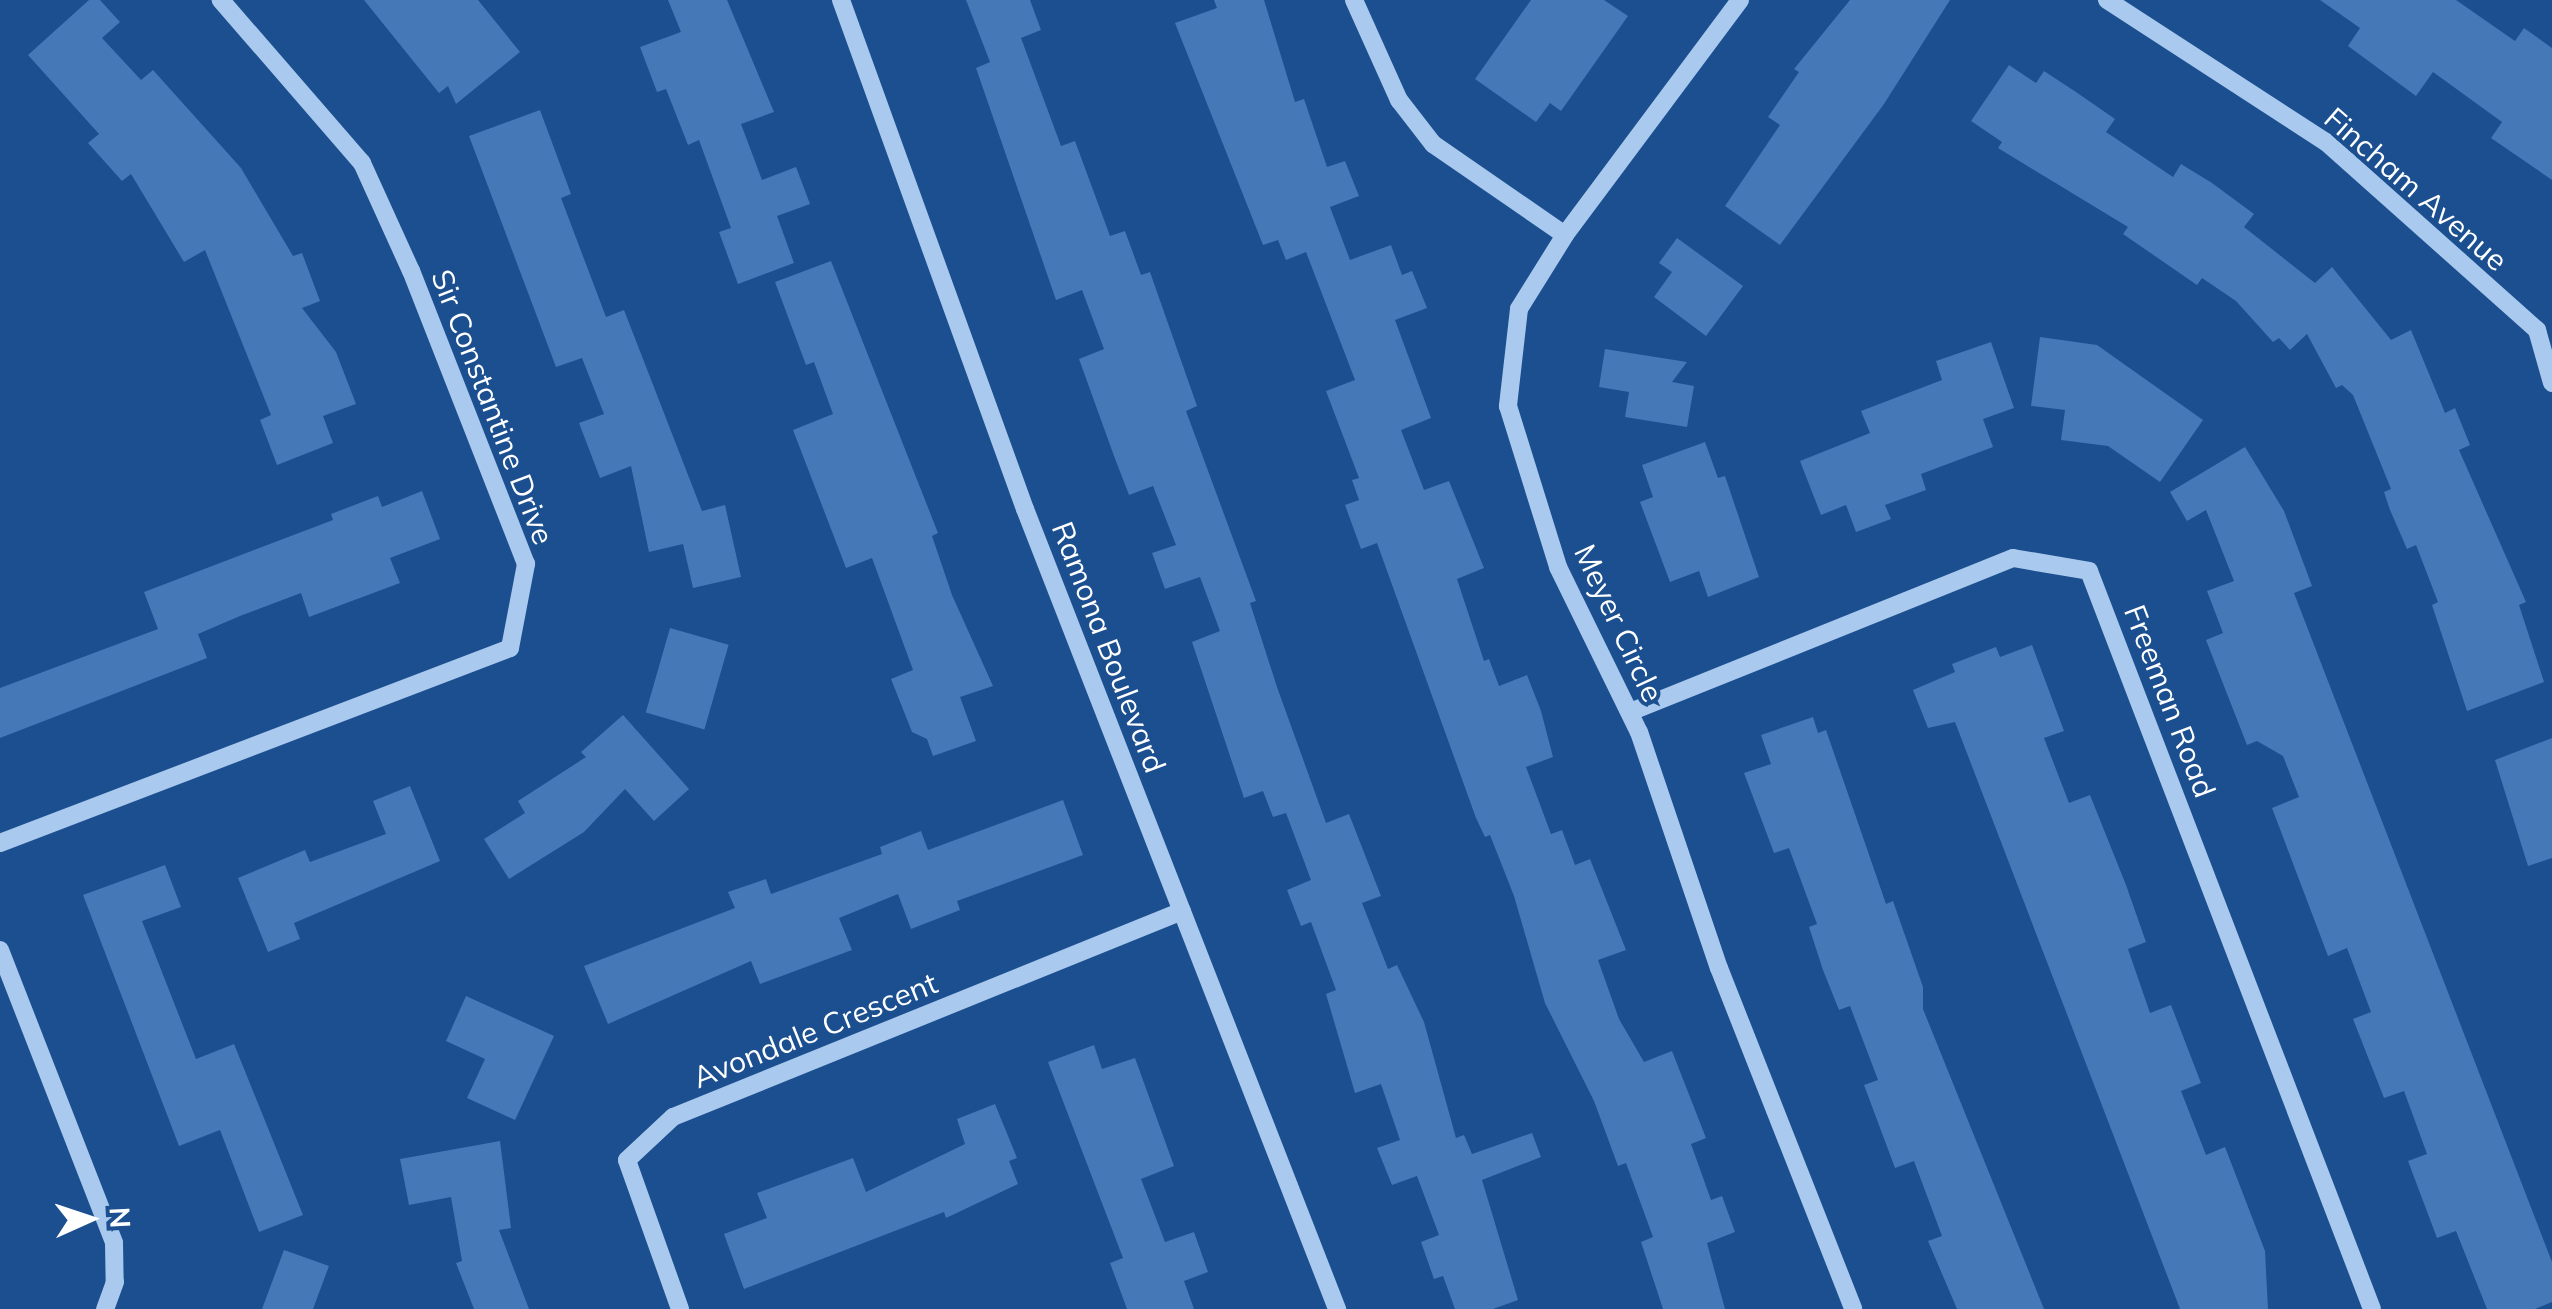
<!DOCTYPE html>
<html>
<head>
<meta charset="utf-8">
<style>
	body { margin:0 }
	#map { position:relative; width:2552px; height:1309px; overflow:hidden; background:#1b4f8f; font-family:Mulish,sans-serif }
	div>[style] { position:absolute }
	.building>* { inset:0; background:#4478b7; transform-origin:0 0 }
	.minor>* { height:18px; margin:-9px; padding:0 9px; transform-origin:9px; border-radius:9px; background:#a9c9ee }
	span { translate:-50% -50%; white-space:nowrap; text-align:center; line-height:1.15; -webkit-text-stroke:8px #1b4f8f; paint-order:stroke }
	.street-label { font-size:30px; color:#fff }
	.north { position:absolute; left:40px; top:1169px; width:100px; height:100px; -webkit-text-stroke:8px #1b4f8f; paint-order:stroke; rotate:87deg; font-size:28px; font-weight:700; line-height:40px; text-align:center; color:#fff }
	.north::after { content:''; display:block; margin:auto; width:35px; height:45px; background:#fff; clip-path:polygon(50% 0,100% 100%,50% 72%,0 100%) }
</style>
</head>
<body>
<div id="map">
	<div class="building">
		<i style="clip-path:polygon(89px 0,100px 0,120px 22px,102px 38px,141px 80px,153px 70px,241px 168px,293px 256px,302px 253px,320px 301px,302px 308px,336px 352px,356px 404px,323px 416px,333px 443px,277px 465px,260px 420px,271px 415px,205px 250px,184px 262px,131px 174px,122px 181px,88px 143px,99px 134px,28px 55px)"></i>
		<i style="clip-path:polygon(364px 0,478px 0,520px 52px,456px 104px,448px 86px,439px 93px)"></i>
		<i style="clip-path:polygon(668px 0,727px 0,774px 112px,741px 124px,762px 180px,796px 167px,810px 204px,777px 216px,794px 263px,738px 284px,719px 232px,731px 228px,699px 140px,688px 145px,666px 89px,657px 92px,640px 47px,681px 32px)"></i>
		<i style="clip-path:polygon(966px 0,1030px 0,1041px 30px,1021px 38px,1061px 146px,1075px 141px,1110px 236px,1125px 231px,1141px 275px,1150px 272px,1197px 406px,1186px 411px,1256px 601px,1250px 603px,1277px 687px,1326px 823px,1349px 814px,1381px 896px,1362px 903px,1388px 969px,1397px 965px,1424px 1022px,1456px 1138px,1464px 1135px,1472px 1154px,1532px 1133px,1541px 1157px,1482px 1180px,1518px 1300px,1493px 1309px,1455px 1309px,1443px 1276px,1434px 1279px,1421px 1242px,1439px 1235px,1417px 1176px,1392px 1185px,1377px 1148px,1400px 1140px,1381px 1084px,1355px 1093px,1326px 994px,1336px 990px,1311px 922px,1301px 926px,1287px 890px,1311px 880px,1286px 813px,1273px 817px,1263px 791px,1244px 798px,1192px 642px,1220px 631px,1200px 577px,1165px 589px,1152px 553px,1176px 545px,1153px 486px,1129px 495px,1114px 456px,1079px 359px,1104px 349px,1082px 290px,1056px 300px,976px 68px,990px 62px)"></i>
		<i style="clip-path:polygon(1214px 0,1264px 0,1295px 102px,1304px 99px,1327px 167px,1345px 161px,1359px 196px,1330px 207px,1350px 260px,1391px 245px,1402px 275px,1412px 271px,1427px 308px,1395px 320px,1431px 418px,1401px 430px,1424px 490px,1449px 481px,1484px 568px,1457px 579px,1484px 661px,1489px 659px,1499px 686px,1527px 675px,1541px 711px,1553px 757px,1526px 767px,1551px 834px,1562px 830px,1575px 865px,1590px 859px,1626px 950px,1598px 960px,1619px 1019px,1644px 1062px,1672px 1051px,1706px 1138px,1691px 1144px,1711px 1200px,1722px 1196px,1735px 1232px,1707px 1243px,1725px 1309px,1663px 1309px,1641px 1242px,1653px 1237px,1626px 1163px,1618px 1166px,1594px 1101px,1545px 1003px,1514px 896px,1490px 835px,1485px 837px,1476px 818px,1377px 543px,1361px 549px,1345px 505px,1359px 500px,1352px 480px,1359px 478px,1326px 391px,1355px 380px,1306px 252px,1286px 260px,1278px 240px,1263px 245px,1175px 23px,1217px 8px)"></i>
		<i style="clip-path:polygon(1531px 0,1604px 0,1628px 16px,1561px 111px,1550px 103px,1536px 122px,1475px 79px)"></i>
		<i style="clip-path:polygon(1850px 0,1950px 0,1884px 104px,1780px 245px,1725px 206px,1780px 125px,1768px 117px,1799px 72px,1794px 69px)"></i>
		<i style="clip-path:polygon(2320px 0,2456px 0,2515px 41px,2524px 28px,2552px 48px,2552px 180px,2491px 138px,2502px 122px,2433px 72px,2416px 96px,2348px 46px,2360px 28px)"></i>
		<i style="clip-path:polygon(2009px 65px,2036px 83px,2044px 71px,2076px 92px,2115px 119px,2106px 132px,2173px 177px,2181px 164px,2212px 183px,2254px 214px,2244px 227px,2315px 283px,2332px 267px,2391px 340px,2411px 330px,2445px 413px,2455px 408px,2470px 445px,2459px 450px,2526px 602px,2519px 605px,2544px 682px,2467px 711px,2432px 605px,2438px 602px,2416px 545px,2407px 549px,2390px 510px,2384px 492px,2391px 489px,2353px 395px,2342px 385px,2336px 388px,2307px 334px,2290px 350px,2279px 338px,2273px 342px,2236px 301px,2202px 278px,2197px 285px,2123px 234px,2128px 227px,1998px 148px,2002px 142px,1971px 121px)"></i>
		<i style="clip-path:polygon(540px 110px,571px 194px,561px 198px,606px 317px,624px 310px,702px 511px,725px 505px,741px 577px,693px 588px,683px 544px,649px 552px,631px 466px,600px 478px,579px 423px,604px 414px,582px 358px,556px 367px,469px 136px)"></i>
		<i style="clip-path:polygon(1677px 238px,1743px 286px,1706px 336px,1654px 297px,1672px 272px,1659px 263px)"></i>
		<i style="clip-path:polygon(831px 261px,938px 533px,932px 536px,952px 595px,993px 686px,960px 697px,976px 741px,933px 756px,927px 739px,912px 732px,891px 679px,913px 670px,872px 558px,846px 568px,793px 430px,833px 414px,814px 362px,806px 365px,775px 282px)"></i>
		<i style="clip-path:polygon(2040px 337px,2097px 345px,2203px 420px,2160px 482px,2108px 446px,2061px 440px,2065px 410px,2031px 406px)"></i>
		<i style="clip-path:polygon(1991px 342px,2014px 408px,1983px 419px,1993px 447px,1921px 474px,1926px 490px,1885px 505px,1891px 519px,1856px 532px,1846px 505px,1821px 515px,1800px 461px,1870px 433px,1861px 411px,1942px 380px,1936px 361px)"></i>
		<i style="clip-path:polygon(1605px 349px,1687px 362px,1672px 382px,1694px 386px,1687px 427px,1625px 417px,1629px 392px,1599px 387px)"></i>
		<i style="clip-path:polygon(1705px 442px,1718px 478px,1725px 476px,1759px 577px,1708px 597px,1699px 571px,1670px 582px,1640px 502px,1653px 497px,1642px 465px)"></i>
		<i style="clip-path:polygon(2245px 447px,2284px 511px,2312px 586px,2294px 593px,2552px 1262px,2552px 1302px,2535px 1309px,2487px 1309px,2456px 1231px,2437px 1238px,2408px 1161px,2427px 1154px,2404px 1091px,2384px 1098px,2353px 1019px,2371px 1012px,2347px 948px,2328px 956px,2272px 808px,2299px 797px,2283px 756px,2257px 741px,2247px 745px,2206px 640px,2223px 633px,2207px 591px,2234px 581px,2206px 510px,2187px 521px,2170px 492px)"></i>
		<i style="clip-path:polygon(422px 491px,440px 539px,390px 558px,400px 583px,309px 617px,301px 593px,240px 616px,198px 634px,207px 658px,0 738px,0 688px,158px 629px,144px 592px,333px 520px,331px 514px,378px 496px,382px 507px)"></i>
		<i style="left:670px;top:628px;width:61px;height:88px;rotate:16deg"></i>
		<i style="clip-path:polygon(2032px 645px,2064px 731px,2044px 738px,2069px 803px,2090px 795px,2126px 885px,2146px 942px,2128px 949px,2150px 1013px,2171px 1005px,2201px 1083px,2181px 1091px,2206px 1155px,2225px 1147px,2265px 1251px,2268px 1309px,2180px 1309px,1955px 722px,1928px 728px,1913px 690px,1955px 672px,1952px 664px,1996px 647px,2000px 657px)"></i>
		<i style="clip-path:polygon(623px 715px,689px 789px,654px 821px,625px 789px,584px 832px,509px 879px,484px 839px,525px 813px,518px 801px,586px 757px,581px 752px)"></i>
		<i style="clip-path:polygon(1813px 717px,1818px 733px,1826px 730px,1886px 904px,1893px 901px,1923px 987px,1923px 1009px,2044px 1309px,1957px 1309px,1928px 1241px,1942px 1236px,1914px 1161px,1895px 1168px,1864px 1085px,1878px 1080px,1850px 1006px,1839px 1010px,1823px 970px,1809px 927px,1817px 924px,1789px 848px,1774px 853px,1744px 773px,1771px 764px,1761px 735px)"></i>
		<i style="clip-path:polygon(2552px 738px,2552px 858px,2528px 866px,2495px 760px)"></i>
		<i style="clip-path:polygon(410px 786px,440px 861px,294px 923px,300px 939px,268px 952px,238px 878px,305px 850px,310px 862px,386px 834px,373px 801px)"></i>
		<i style="clip-path:polygon(1063px 800px,1083px 855px,957px 901px,960px 910px,911px 929px,898px 894px,839px 918px,852px 950px,760px 984px,751px 961px,608px 1024px,584px 966px,735px 908px,728px 892px,766px 879px,771px 894px,882px 854px,880px 847px,921px 831px,928px 850px)"></i>
		<i style="clip-path:polygon(165px 865px,181px 907px,142px 921px,196px 1059px,234px 1044px,303px 1215px,259px 1232px,220px 1130px,179px 1146px,83px 895px)"></i>
		<i style="clip-path:polygon(466px 996px,554px 1036px,515px 1120px,467px 1098px,485px 1059px,446px 1041px)"></i>
		<i style="clip-path:polygon(1094px 1045px,1102px 1069px,1135px 1058px,1174px 1166px,1141px 1179px,1165px 1242px,1194px 1232px,1208px 1272px,1184px 1281px,1194px 1309px,1127px 1309px,1110px 1263px,1123px 1258px,1048px 1062px)"></i>
		<i style="clip-path:polygon(995px 1104px,1017px 1158px,1009px 1161px,1018px 1184px,946px 1218px,944px 1212px,744px 1289px,724px 1234px,767px 1218px,757px 1193px,853px 1158px,866px 1192px,965px 1144px,957px 1119px)"></i>
		<i style="clip-path:polygon(500px 1141px,511px 1228px,499px 1230px,529px 1309px,474px 1309px,456px 1263px,462px 1261px,451px 1197px,409px 1205px,400px 1159px)"></i>
		<i style="clip-path:polygon(284px 1250px,329px 1266px,313px 1309px,262px 1309px)"></i>
	</div>
	<div class="minor">
		<i style="left:841px;top:0;width:541px;rotate:70.13deg"></i>
		<i style="left:1025px;top:509px;width:859px;rotate:68.69deg"></i>
		<i style="left:1354px;top:0;width:110px;rotate:65.8deg"></i>
		<i style="left:1399px;top:100px;width:56px;rotate:52.3deg"></i>
		<i style="left:1433px;top:144px;width:160px;rotate:34.6deg"></i>
		<i style="left:1740px;top:0;width:293px;rotate:126.7deg"></i>
		<i style="left:1565px;top:235px;width:87px;rotate:121.9deg"></i>
		<i style="left:1519px;top:309px;width:98px;rotate:96.5deg"></i>
		<i style="left:1508px;top:406px;width:169px;rotate:72.7deg"></i>
		<i style="left:1558px;top:567px;width:184px;rotate:63.9deg"></i>
		<i style="left:1639px;top:732px;width:249px;rotate:71.3deg"></i>
		<i style="left:1719px;top:968px;width:366px;rotate:68.5deg"></i>
		<i style="left:2107px;top:0;width:261px;rotate:33deg"></i>
		<i style="left:2326px;top:142px;width:283px;rotate:41.7deg"></i>
		<i style="left:2537px;top:330px;width:55px;rotate:74.2deg"></i>
		<i style="left:1630px;top:712px;width:413px;rotate:-21.9deg"></i>
		<i style="left:2013px;top:558px;width:77px;rotate:9.7deg"></i>
		<i style="left:2089px;top:571px;width:790px;rotate:69.02deg"></i>
		<i style="left:0;top:843px;width:546px;rotate:-20.92deg"></i>
		<i style="left:510px;top:648px;width:86px;rotate:-79.2deg"></i>
		<i style="left:526px;top:564px;width:315px;rotate:-111.4deg"></i>
		<i style="left:411px;top:271px;width:119px;rotate:-114.4deg"></i>
		<i style="left:362px;top:163px;width:216px;rotate:-130.9deg"></i>
		<i style="left:0;top:950px;width:314px;rotate:68.7deg"></i>
		<i style="left:114px;top:1243px;width:39px;rotate:89deg"></i>
		<i style="left:115px;top:1282px;width:29px;rotate:110deg"></i>
		<i style="left:680px;top:1309px;width:158px;rotate:-109.6deg"></i>
		<i style="left:627px;top:1160px;width:63px;rotate:-43.1deg"></i>
		<i style="left:673px;top:1117px;width:549px;rotate:-22.03deg"></i>
	</div>
	<div class="street-label">
		<span style="left:2416px;top:189px;rotate:41deg">Fincham Avenue</span>
		<span style="left:493px;top:407px;rotate:69deg">Sir Constantine Drive</span>
		<span style="left:1619px;top:623px;rotate:65deg">Meyer Circle</span>
		<span style="left:1109px;top:647px;rotate:69deg">Ramona Boulevard</span>
		<span style="left:2170px;top:701px;rotate:69deg">Freeman Road</span>
		<span style="left:815px;top:1030px;rotate:-22deg">Avondale Crescent</span>
	</div>
	<div class="north">N</div>
</div>
</body>
</html>
